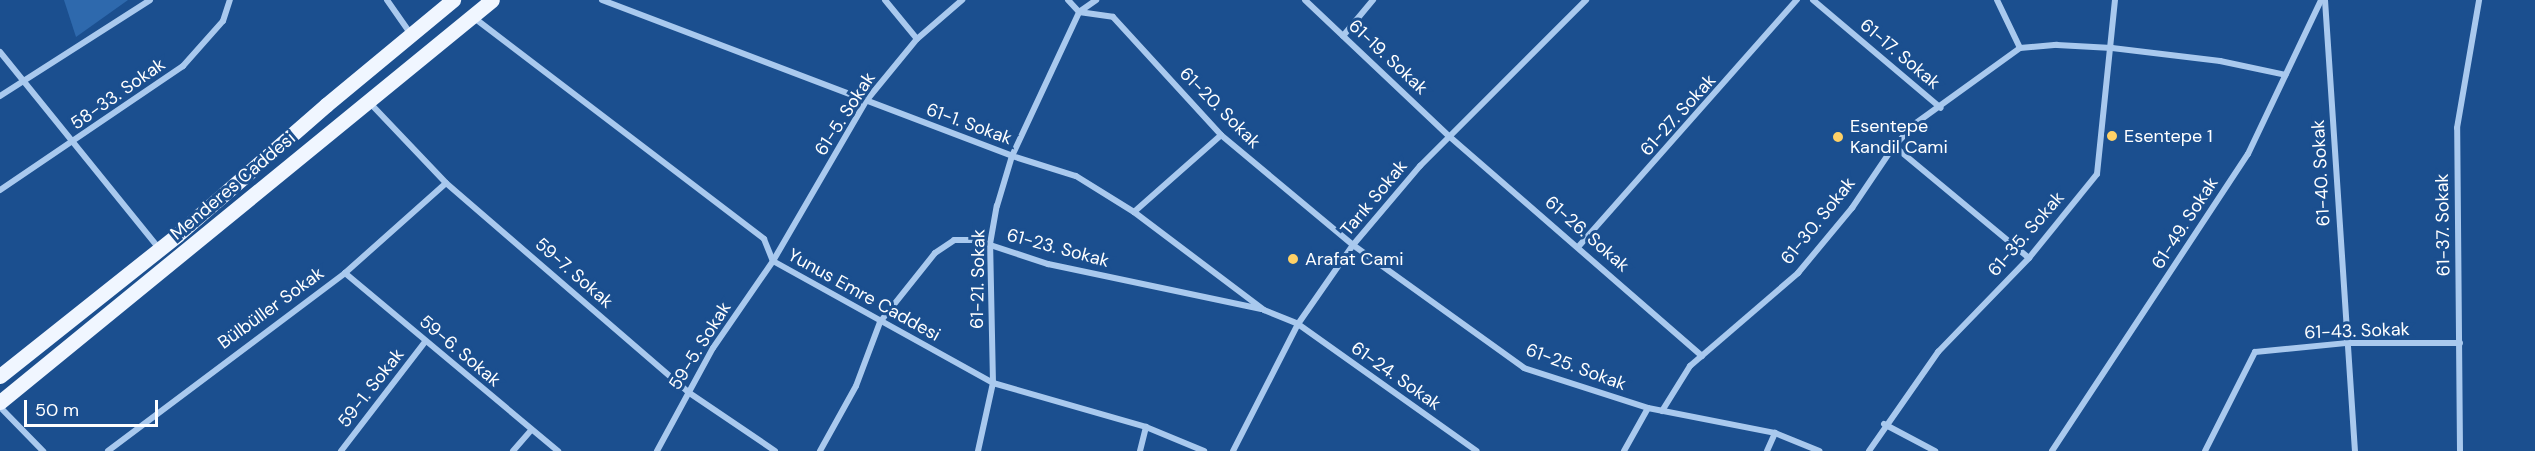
<!DOCTYPE html>
<html>
<head>
<meta charset="utf-8">
<style>
	body { margin:0 }
	#map { position:relative; width:2535px; height:451px; overflow:hidden; background:#1b4f8f; font-family:"DM Sans",sans-serif }
	div>[style] { position:absolute }
	.green>* { inset:0; background:#2e69ad }
	.street>* { height:6px; margin:-3px; padding:0 3px; transform-origin:3px; border-radius:3px; background:#a9c9ee }
	.primary>* { height:15px; margin:-7.5px; padding:0 7.5px; transform-origin:7.5px; border-radius:7.5px; background:#f0f6ff }
	.dots>* { width:16px; height:16px; translate:-50% -50%; box-sizing:border-box; border:3px solid #1b4f8f; border-radius:50% }
	span { translate:-50% -50%; white-space:nowrap; text-align:center; line-height:1.15; -webkit-text-stroke:6px #1b4f8f; paint-order:stroke }
	.street-label { font-size:18px; color:#fff }
	.poi-label { font-size:18px; color:#fff }
	.left { translate:0 -50%; text-align:left }
	.scale { position:absolute; left:24px; top:400px; width:134px; height:27px; box-sizing:border-box; border:3px solid #fff; border-top:0; padding-left:8px; font-size:18px; line-height:21px; white-space:nowrap; color:#fff; -webkit-text-stroke:4px #1b4f8f; paint-order:stroke }
</style>
</head>
<body>
<div id="map">
	<div class="green">
		<i style="clip-path:polygon(64px 0,128px 0,76px 37px)"></i>
	</div>
	<div class="street">
		<i style="left:387px;top:0;width:40px;rotate:55.1deg"></i>
		<i style="left:602px;top:0;width:439px;rotate:20.8deg"></i>
		<i style="left:1012px;top:156px;width:67px;rotate:17.4deg"></i>
		<i style="left:1076px;top:176px;width:68px;rotate:31.8deg"></i>
		<i style="left:1134px;top:212px;width:163px;rotate:37deg"></i>
		<i style="left:1264px;top:310px;width:37px;rotate:22deg"></i>
		<i style="left:1298px;top:324px;width:219px;rotate:35.4deg"></i>
		<i style="left:885px;top:0;width:50px;rotate:50.6deg"></i>
		<i style="left:1068px;top:0;width:16px;rotate:47deg"></i>
		<i style="left:1079px;top:12px;width:34px;rotate:8deg"></i>
		<i style="left:1113px;top:17px;width:160px;rotate:47.5deg"></i>
		<i style="left:1221px;top:135px;width:172px;rotate:39.8deg"></i>
		<i style="left:1353px;top:245px;width:211px;rotate:35.7deg"></i>
		<i style="left:1524px;top:368px;width:130px;rotate:17.9deg"></i>
		<i style="left:1648px;top:408px;width:129px;rotate:11.1deg"></i>
		<i style="left:1775px;top:433px;width:48px;rotate:22.2deg"></i>
		<i style="left:1305px;top:0;width:199px;rotate:43.4deg"></i>
		<i style="left:1450px;top:137px;width:334px;rotate:41deg"></i>
		<i style="left:1813px;top:0;width:167px;rotate:40.2deg"></i>
		<i style="left:1997px;top:0;width:53px;rotate:64.4deg"></i>
		<i style="left:2325px;top:0;width:452px;rotate:86.2deg"></i>
		<i style="left:473px;top:17px;width:366px;rotate:37.3deg"></i>
		<i style="left:764px;top:239px;width:24px;rotate:68deg"></i>
		<i style="left:773px;top:261px;width:252px;rotate:29deg"></i>
		<i style="left:993px;top:383px;width:159px;rotate:16deg"></i>
		<i style="left:1146px;top:427px;width:63px;rotate:22.5deg"></i>
		<i style="left:1343px;top:36px;width:47px;rotate:-50.2deg"></i>
		<i style="left:0;top:52px;width:252px;rotate:51deg"></i>
		<i style="left:0;top:96px;width:178px;rotate:-32.6deg"></i>
		<i style="left:368px;top:101px;width:113px;rotate:46.4deg"></i>
		<i style="left:446px;top:183px;width:320px;rotate:40.8deg"></i>
		<i style="left:688px;top:392px;width:105px;rotate:34.1deg"></i>
		<i style="left:1894px;top:146px;width:175px;rotate:39.7deg"></i>
		<i style="left:0;top:190px;width:221px;rotate:-34.1deg"></i>
		<i style="left:183px;top:66px;width:60px;rotate:-48.4deg"></i>
		<i style="left:223px;top:21px;width:22px;rotate:-72deg"></i>
		<i style="left:1134px;top:212px;width:116px;rotate:-41.5deg"></i>
		<i style="left:1579px;top:246px;width:329px;rotate:-48.5deg"></i>
		<i style="left:345px;top:273px;width:278px;rotate:39.9deg"></i>
		<i style="left:0;top:407px;width:62px;rotate:45.7deg"></i>
		<i style="left:1662px;top:411px;width:53px;rotate:-58.1deg"></i>
		<i style="left:1690px;top:366px;width:143px;rotate:-40.7deg"></i>
		<i style="left:1798px;top:273px;width:85px;rotate:-50.3deg"></i>
		<i style="left:1852px;top:208px;width:75px;rotate:-55.9deg"></i>
		<i style="left:1894px;top:146px;width:32px;rotate:-46deg"></i>
		<i style="left:1916px;top:123px;width:128px;rotate:-35.8deg"></i>
		<i style="left:2020px;top:48px;width:37px;rotate:-5deg"></i>
		<i style="left:2057px;top:45px;width:55px;rotate:3.1deg"></i>
		<i style="left:2112px;top:48px;width:109px;rotate:6.9deg"></i>
		<i style="left:2220px;top:61px;width:67px;rotate:12deg"></i>
		<i style="left:1884px;top:424px;width:58px;rotate:27.9deg"></i>
		<i style="left:108px;top:451px;width:296px;rotate:-36.9deg"></i>
		<i style="left:345px;top:273px;width:135px;rotate:-41.7deg"></i>
		<i style="left:341px;top:451px;width:138px;rotate:-52.4deg"></i>
		<i style="left:513px;top:451px;width:28px;rotate:-49deg"></i>
		<i style="left:657px;top:451px;width:117px;rotate:-61.5deg"></i>
		<i style="left:713px;top:348px;width:106px;rotate:-55.4deg"></i>
		<i style="left:773px;top:261px;width:185px;rotate:-59.8deg"></i>
		<i style="left:866px;top:101px;width:80px;rotate:-50.6deg"></i>
		<i style="left:917px;top:39px;width:60px;rotate:-40.9deg"></i>
		<i style="left:820px;top:451px;width:74px;rotate:-61deg"></i>
		<i style="left:856px;top:386px;width:68px;rotate:-69.4deg"></i>
		<i style="left:880px;top:322px;width:88px;rotate:-51.4deg"></i>
		<i style="left:935px;top:253px;width:23px;rotate:-34deg"></i>
		<i style="left:954px;top:240px;width:21px"></i>
		<i style="left:975px;top:240px;width:77px;rotate:18.2deg"></i>
		<i style="left:1048px;top:264px;width:218px;rotate:11.9deg"></i>
		<i style="left:978px;top:451px;width:70px;rotate:-77.6deg"></i>
		<i style="left:993px;top:383px;width:139px;rotate:-91.2deg"></i>
		<i style="left:990px;top:244px;width:39px;rotate:-80deg"></i>
		<i style="left:997px;top:206px;width:52px;rotate:-73.3deg"></i>
		<i style="left:1012px;top:156px;width:159px;rotate:-65deg"></i>
		<i style="left:1079px;top:12px;width:21px;rotate:-35deg"></i>
		<i style="left:1140px;top:451px;width:25px;rotate:-76deg"></i>
		<i style="left:1233px;top:451px;width:143px;rotate:-62.9deg"></i>
		<i style="left:1298px;top:324px;width:96px;rotate:-55.2deg"></i>
		<i style="left:1353px;top:245px;width:104px;rotate:-49.7deg"></i>
		<i style="left:1420px;top:166px;width:235px;rotate:-45deg"></i>
		<i style="left:1624px;top:451px;width:49px;rotate:-60.8deg"></i>
		<i style="left:1767px;top:451px;width:20px;rotate:-66deg"></i>
		<i style="left:1869px;top:451px;width:121px;rotate:-55.1deg"></i>
		<i style="left:1938px;top:352px;width:131px;rotate:-45.9deg"></i>
		<i style="left:2029px;top:258px;width:108px;rotate:-51deg"></i>
		<i style="left:2097px;top:174px;width:175px;rotate:-84.1deg"></i>
		<i style="left:2052px;top:451px;width:356px;rotate:-56.6deg"></i>
		<i style="left:2248px;top:154px;width:170px;rotate:-64.6deg"></i>
		<i style="left:2205px;top:451px;width:111px;rotate:-63.2deg"></i>
		<i style="left:2255px;top:352px;width:91px;rotate:-5.6deg"></i>
		<i style="left:2346px;top:343px;width:114px"></i>
		<i style="left:2460px;top:451px;width:323px;rotate:-90.5deg"></i>
		<i style="left:2457px;top:128px;width:130px;rotate:-80.2deg"></i>
	</div>
	<div class="primary">
		<i style="left:0;top:376px;width:226px;rotate:-38.5deg"></i>
		<i style="left:177px;top:235px;width:198px;rotate:-41.1deg"></i>
		<i style="left:326px;top:105px;width:165px;rotate:-39.6deg"></i>
		<i style="left:0;top:402px;width:635px;rotate:-39.25deg"></i>
	</div>
	<div class="dots">
		<i style="left:2112px;top:136px;background:#ffd166"></i>
		<i style="left:1838px;top:137px;background:#ffd166"></i>
		<i style="left:1293px;top:259px;background:#ffd166"></i>
	</div>
	<div class="street-label">
		<span style="left:1900px;top:54px;rotate:40deg">61-17. Sokak</span>
		<span style="left:1388px;top:57px;rotate:43deg">61-19. Sokak</span>
		<span style="left:118px;top:94px;rotate:-35deg">58-33. Sokak</span>
		<span style="left:1220px;top:108px;rotate:45deg">61-20. Sokak</span>
		<span style="left:845px;top:114px;rotate:-57deg">61-5. Sokak</span>
		<span style="left:1678px;top:115px;rotate:-48deg">61-27. Sokak</span>
		<span style="left:969px;top:124px;rotate:20deg">61-1. Sokak</span>
		<span style="left:2321px;top:173px;rotate:-93deg">61-40. Sokak</span>
		<span style="left:233px;top:186px;rotate:-40deg">Menderes Caddesi</span>
		<span style="left:1374px;top:198px;rotate:-50deg">Tarık Sokak</span>
		<span style="left:1818px;top:221px;rotate:-51deg">61-30. Sokak</span>
		<span style="left:2185px;top:223px;rotate:-57deg">61-49. Sokak</span>
		<span style="left:2443px;top:225px;rotate:-91deg">61-37. Sokak</span>
		<span style="left:1587px;top:234px;rotate:41deg">61-26. Sokak</span>
		<span style="left:2026px;top:234px;rotate:-49deg">61-35. Sokak</span>
		<span style="left:1058px;top:248px;rotate:15deg">61-23. Sokak</span>
		<span style="left:574px;top:273px;rotate:41deg">59-7. Sokak</span>
		<span style="left:978px;top:279px;rotate:-89deg">61-21. Sokak</span>
		<span style="left:864px;top:295px;rotate:29deg">Yunus Emre Caddesi</span>
		<span style="left:271px;top:308px;rotate:-36deg">Bülbüller Sokak</span>
		<span style="left:2357px;top:331px;rotate:-2deg">61-43. Sokak</span>
		<span style="left:700px;top:346px;rotate:-58deg">59-5. Sokak</span>
		<span style="left:460px;top:351px;rotate:40deg">59-6. Sokak</span>
		<span style="left:1576px;top:367px;rotate:20deg">61-25. Sokak</span>
		<span style="left:1396px;top:376px;rotate:35deg">61-24. Sokak</span>
		<span style="left:371px;top:388px;rotate:-52deg">59-1. Sokak</span>
	</div>
	<div class="poi-label">
		<span class="left" style="left:1850px;top:137px">Esentepe<br>Kandil Cami</span>
		<span class="left" style="left:2124px;top:136px">Esentepe 1</span>
		<span class="left" style="left:1305px;top:259px">Arafat Cami</span>
	</div>
	<div class="scale">50 m</div>
</div>
</body>
</html>
